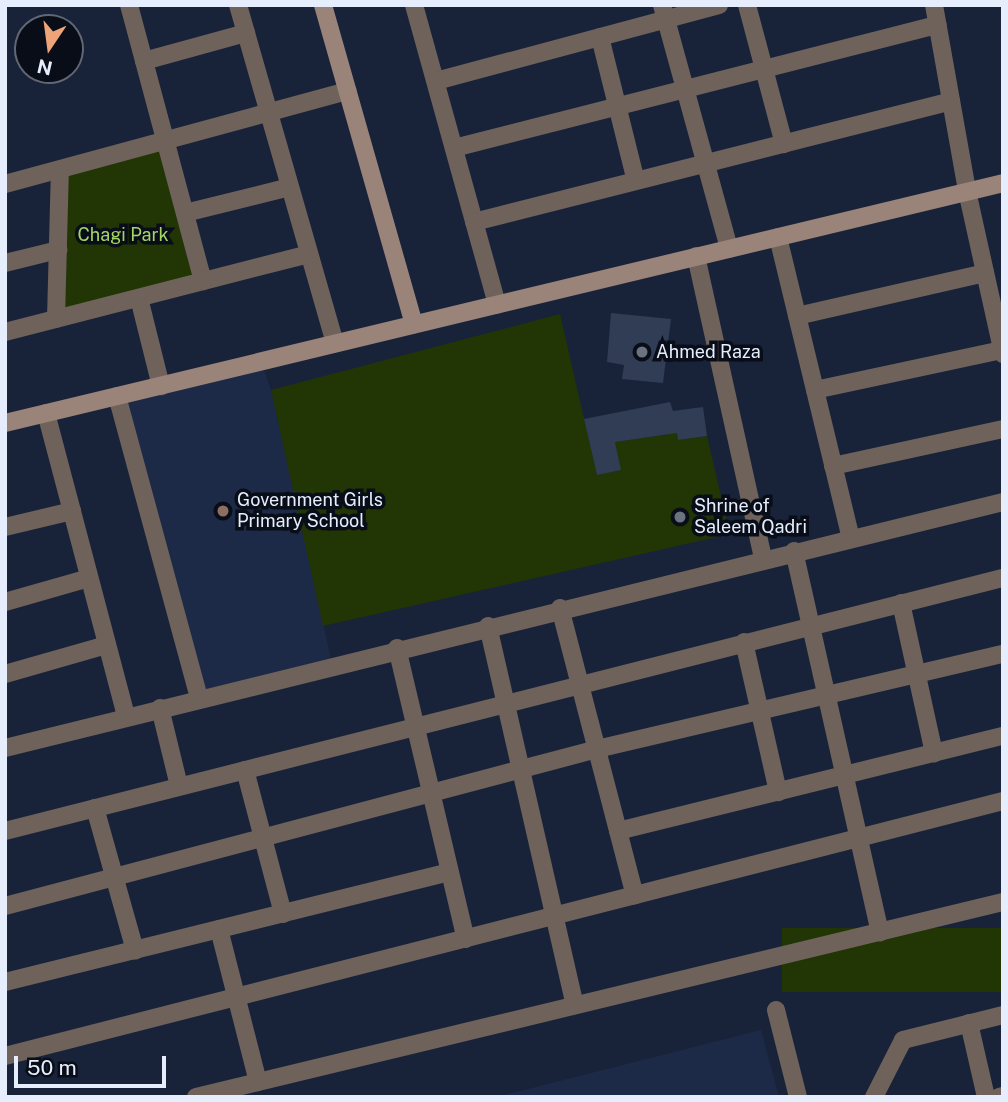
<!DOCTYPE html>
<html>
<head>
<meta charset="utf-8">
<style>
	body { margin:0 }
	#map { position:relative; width:1008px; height:1102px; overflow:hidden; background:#18233a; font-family:"Public Sans",sans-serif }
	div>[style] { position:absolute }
	.built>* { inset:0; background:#1c2a47 }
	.green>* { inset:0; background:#223505; transform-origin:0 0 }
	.building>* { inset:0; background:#303d55 }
	.street>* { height:18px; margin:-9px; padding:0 9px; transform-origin:9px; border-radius:9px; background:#6f625a }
	.secondary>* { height:18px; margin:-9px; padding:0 9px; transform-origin:9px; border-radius:9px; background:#9a8479 }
	.dots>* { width:19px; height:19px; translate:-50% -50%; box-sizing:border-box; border:4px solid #080d17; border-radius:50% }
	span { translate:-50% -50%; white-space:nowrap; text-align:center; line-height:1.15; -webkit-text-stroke:7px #080d17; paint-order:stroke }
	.park-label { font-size:18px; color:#a3d664 }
	.poi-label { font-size:18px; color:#e6eefe }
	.left { translate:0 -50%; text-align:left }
	.frame { position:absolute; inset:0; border:7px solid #e6eefe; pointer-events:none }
	.north { position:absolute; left:14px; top:14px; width:70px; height:70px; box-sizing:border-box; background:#080d17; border:2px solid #616773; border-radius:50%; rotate:193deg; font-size:19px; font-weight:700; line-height:28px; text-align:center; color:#e6eefe }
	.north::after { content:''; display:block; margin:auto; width:24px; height:32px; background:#efa378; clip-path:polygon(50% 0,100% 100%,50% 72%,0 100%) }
	.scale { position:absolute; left:14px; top:1056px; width:152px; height:32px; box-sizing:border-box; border:4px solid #e6eefe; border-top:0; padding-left:9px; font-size:21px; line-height:24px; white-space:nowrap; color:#e6eefe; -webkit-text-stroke:5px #080d17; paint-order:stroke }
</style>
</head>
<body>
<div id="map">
	<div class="built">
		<i style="clip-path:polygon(261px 362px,271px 390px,332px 664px,199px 697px,117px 396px)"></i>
		<i style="clip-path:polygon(761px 1030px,779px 1097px,496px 1097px)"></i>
	</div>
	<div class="green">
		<i style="clip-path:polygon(165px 141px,203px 281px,56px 319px,60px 170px)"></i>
		<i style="clip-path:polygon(560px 314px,597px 475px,620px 470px,615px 442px,677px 433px,678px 440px,707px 436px,730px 534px,323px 626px,271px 390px)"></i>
		<i style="left:1003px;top:928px;width:64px;height:221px;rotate:90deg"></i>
	</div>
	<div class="building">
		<i style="clip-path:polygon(611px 313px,671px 319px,663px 383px,622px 379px,624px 365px,607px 362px)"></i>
		<i style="clip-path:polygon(670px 402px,673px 411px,703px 407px,707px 436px,678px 440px,677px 433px,615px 442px,621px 470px,597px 475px,584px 419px)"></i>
	</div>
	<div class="street">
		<i style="left:129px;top:5px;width:286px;rotate:75deg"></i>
		<i style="left:238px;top:5px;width:352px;rotate:74deg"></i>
		<i style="left:414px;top:5px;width:311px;rotate:74.5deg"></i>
		<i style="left:662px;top:5px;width:253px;rotate:74.6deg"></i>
		<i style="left:747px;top:5px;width:144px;rotate:75.1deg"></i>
		<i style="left:934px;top:5px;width:189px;rotate:79.9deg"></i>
		<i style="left:967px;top:191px;width:167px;rotate:77.5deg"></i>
		<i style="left:600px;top:37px;width:148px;rotate:76deg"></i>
		<i style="left:144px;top:61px;width:106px;rotate:-15.4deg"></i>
		<i style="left:436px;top:81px;width:293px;rotate:-15deg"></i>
		<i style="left:454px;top:148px;width:499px;rotate:-14.3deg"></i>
		<i style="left:5px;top:184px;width:355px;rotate:-15.2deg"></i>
		<i style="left:185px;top:213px;width:108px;rotate:-13.9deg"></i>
		<i style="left:474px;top:222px;width:492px;rotate:-14.2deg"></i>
		<i style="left:778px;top:237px;width:310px;rotate:76.4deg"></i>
		<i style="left:696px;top:256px;width:309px;rotate:77.5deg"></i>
		<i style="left:5px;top:263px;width:55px;rotate:-13.8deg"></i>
		<i style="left:139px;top:298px;width:91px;rotate:76deg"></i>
		<i style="left:797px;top:316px;width:193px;rotate:-12.9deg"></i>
		<i style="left:56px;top:319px;width:149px;rotate:-88.5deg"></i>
		<i style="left:5px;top:332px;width:314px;rotate:-14.4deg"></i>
		<i style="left:815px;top:390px;width:191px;rotate:-12.1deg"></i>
		<i style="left:117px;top:396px;width:312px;rotate:74.8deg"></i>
		<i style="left:46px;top:413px;width:313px;rotate:75.2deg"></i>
		<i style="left:833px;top:466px;width:174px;rotate:-12.3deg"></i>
		<i style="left:5px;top:527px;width:69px;rotate:-13.4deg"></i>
		<i style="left:794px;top:551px;width:391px;rotate:77.3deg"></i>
		<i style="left:5px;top:602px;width:87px;rotate:-15.9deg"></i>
		<i style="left:901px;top:603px;width:154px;rotate:77.6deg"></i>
		<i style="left:560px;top:608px;width:297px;rotate:75.4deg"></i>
		<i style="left:488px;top:626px;width:389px;rotate:77.1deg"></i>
		<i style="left:744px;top:642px;width:154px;rotate:77.2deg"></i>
		<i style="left:397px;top:648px;width:299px;rotate:76.7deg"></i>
		<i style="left:5px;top:674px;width:106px;rotate:-15.9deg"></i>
		<i style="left:160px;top:708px;width:80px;rotate:76.3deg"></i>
		<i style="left:5px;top:748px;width:1028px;rotate:-13.85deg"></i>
		<i style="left:245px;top:770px;width:149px;rotate:75.2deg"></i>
		<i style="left:95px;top:808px;width:148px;rotate:74.3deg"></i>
		<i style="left:5px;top:831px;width:1030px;rotate:-14.23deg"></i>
		<i style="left:618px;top:831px;width:397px;rotate:-13.9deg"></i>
		<i style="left:5px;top:906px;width:612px;rotate:-14.85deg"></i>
		<i style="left:597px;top:749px;width:417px;rotate:-13.2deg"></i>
		<i style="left:219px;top:929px;width:158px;rotate:75.7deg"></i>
		<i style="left:5px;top:982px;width:458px;rotate:-13.9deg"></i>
		<i style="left:776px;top:1010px;width:90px;rotate:75.8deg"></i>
		<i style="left:969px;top:1023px;width:76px;rotate:77.1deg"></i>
		<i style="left:5px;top:1056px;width:1030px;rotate:-14.33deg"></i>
		<i style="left:196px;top:1097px;width:830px;rotate:-13.58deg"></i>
		<i style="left:874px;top:1097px;width:64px;rotate:-63deg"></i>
		<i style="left:903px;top:1040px;width:103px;rotate:-14deg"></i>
		<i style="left:999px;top:1097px;width:4px;rotate:-14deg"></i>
	</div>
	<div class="secondary">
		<i style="left:323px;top:5px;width:332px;rotate:74.1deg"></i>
		<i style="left:5px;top:423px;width:1026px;rotate:-13.52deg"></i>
	</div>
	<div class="dots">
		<i style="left:642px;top:352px;background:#6b7280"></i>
		<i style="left:223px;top:511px;background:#8d6e63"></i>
		<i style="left:680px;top:517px;background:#6b7280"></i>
	</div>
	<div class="park-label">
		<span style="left:123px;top:235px">Chagi Park</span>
	</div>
	<div class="poi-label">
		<span class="left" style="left:656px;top:352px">Ahmed Raza</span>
		<span class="left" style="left:237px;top:511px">Government Girls<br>Primary School</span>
		<span class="left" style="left:694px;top:517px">Shrine of<br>Saleem Qadri</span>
	</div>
	<div class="frame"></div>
	<div class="north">N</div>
	<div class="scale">50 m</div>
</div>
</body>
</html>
